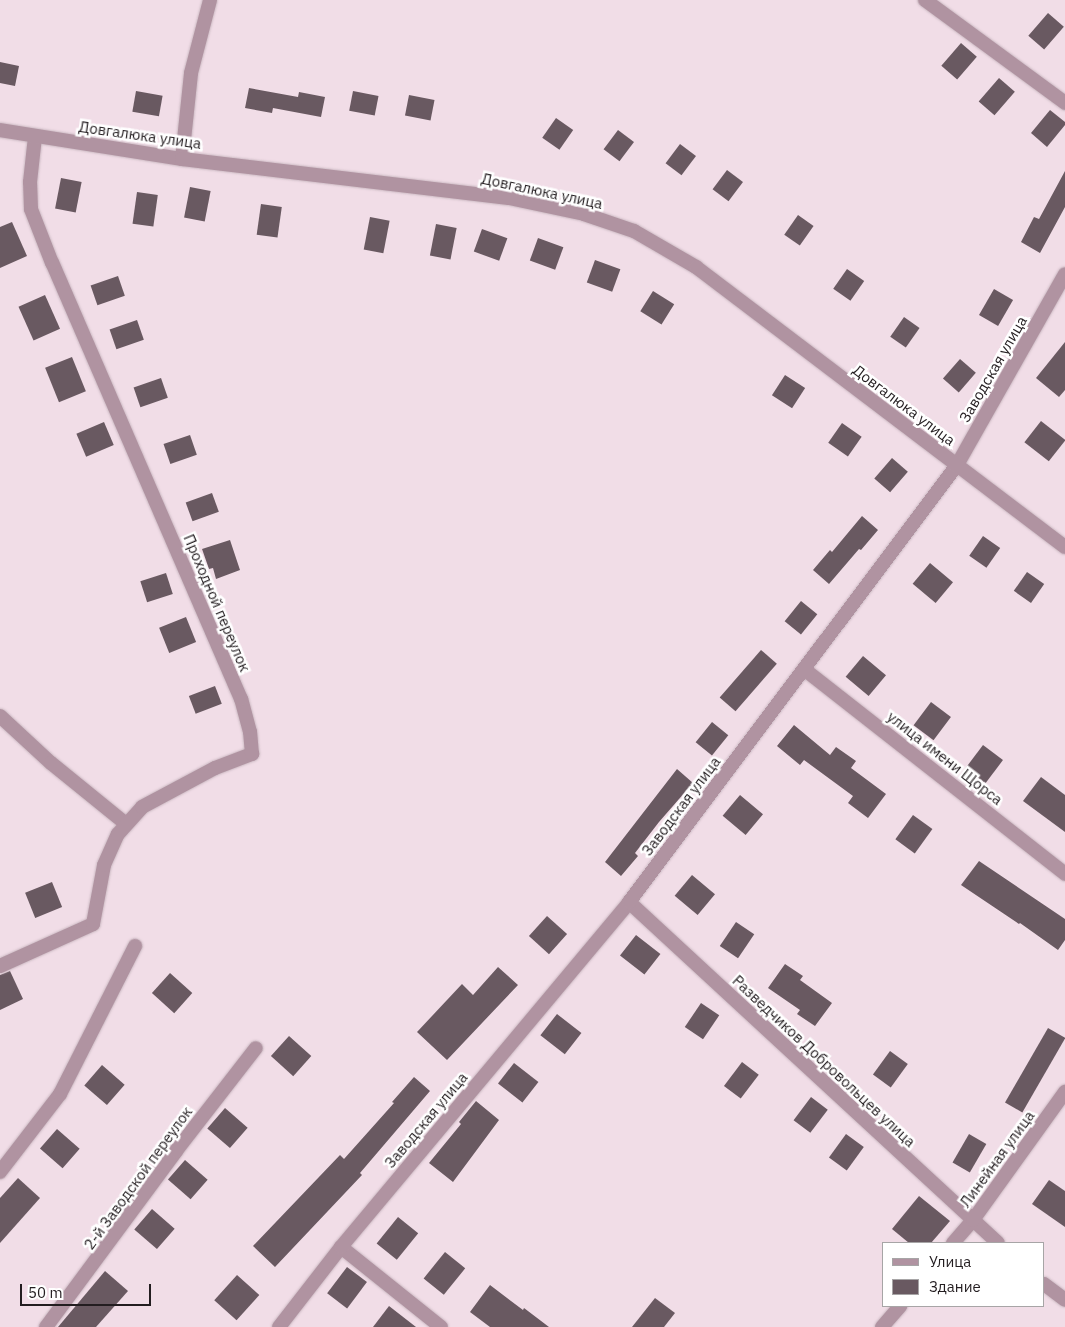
<!DOCTYPE html>
<html>
<head>
<meta charset="utf-8">
<style>
	body { margin:0 }
	#map { position:relative; width:1065px; height:1327px; overflow:hidden; background:#f1dde7; font-family:"IBM Plex Sans",sans-serif }
	div>[style] { position:absolute }
	.building>* { inset:0; background:#695961; transform-origin:0 0 }
	.roads { filter:drop-shadow(0 0 1px #ccbac3) drop-shadow(0 0 1px #ccbac3) }
	.minor>* { height:14px; margin:-7px; padding:0 7px; transform-origin:7px; border-radius:7px; background:#b093a1 }
	.tertiary>* { height:14px; margin:-7px; padding:0 7px; transform-origin:7px; border-radius:7px; background:#b093a1 }
	span { translate:-50% -50%; white-space:nowrap; text-align:center; line-height:1.15; -webkit-text-stroke:5px #fff; paint-order:stroke }
	.street-label { font-size:15px; color:#231d20 }
	.legend { position:absolute; left:882px; top:1242px; width:162px; height:65px; box-sizing:border-box; background:#fff; border:1px solid #a7a5a6; margin:0; padding:6px 9px; list-style:none; font-size:15px; color:#231d20 }
	.legend li { display:flex; align-items:center; gap:10px; height:25px }
	.legend b { width:25px; border:1px solid #a7a5a6 }
	.scale { position:absolute; left:20px; top:1284px; width:131px; height:22px; box-sizing:border-box; border:2px solid #231d20; border-top:0; padding-left:6px; font-size:15px; line-height:18px; white-space:nowrap; color:#231d20; -webkit-text-stroke:4px #fff; paint-order:stroke }
</style>
</head>
<body>
<div id="map">
	<div class="building">
		<i style="left:1048px;top:13px;width:21px;height:30px;rotate:41deg"></i>
		<i style="left:961px;top:43px;width:21px;height:30px;rotate:41deg"></i>
		<i style="clip-path:polygon(0 62px,19px 66px,15px 86px,0 83px)"></i>
		<i style="left:999px;top:78px;width:21px;height:31px;rotate:41deg"></i>
		<i style="clip-path:polygon(249px 88px,298px 97px,299px 92px,325px 97px,321px 117px,273px 108px,272px 113px,245px 108px)"></i>
		<i style="left:136px;top:91px;width:27px;height:21px;rotate:10deg"></i>
		<i style="left:353px;top:91px;width:26px;height:20px;rotate:11deg"></i>
		<i style="left:409px;top:95px;width:26px;height:21px;rotate:11deg"></i>
		<i style="clip-path:polygon(1050px 110px,1065px 122px,1065px 125px,1047px 147px,1031px 133px)"></i>
		<i style="left:556px;top:118px;width:21px;height:24px;rotate:35deg"></i>
		<i style="left:618px;top:130px;width:20px;height:24px;rotate:37deg"></i>
		<i style="left:680px;top:144px;width:20px;height:24px;rotate:37deg"></i>
		<i style="left:727px;top:170px;width:20px;height:24px;rotate:37deg"></i>
		<i style="clip-path:polygon(1065px 171px,1065px 207px,1040px 253px,1021px 242px,1034px 217px,1039px 219px)"></i>
		<i style="left:61px;top:178px;width:21px;height:31px;rotate:11deg"></i>
		<i style="left:190px;top:187px;width:21px;height:31px;rotate:11deg"></i>
		<i style="left:137px;top:192px;width:21px;height:32px;rotate:8deg"></i>
		<i style="left:261px;top:204px;width:21px;height:31px;rotate:8deg"></i>
		<i style="left:798px;top:215px;width:19px;height:24px;rotate:35deg"></i>
		<i style="left:370px;top:217px;width:20px;height:33px;rotate:11deg"></i>
		<i style="clip-path:polygon(12px 222px,27px 256px,0 268px,0 227px)"></i>
		<i style="left:436px;top:224px;width:21px;height:32px;rotate:11deg"></i>
		<i style="left:482px;top:229px;width:27px;height:24px;rotate:20deg"></i>
		<i style="left:538px;top:238px;width:27px;height:24px;rotate:20deg"></i>
		<i style="left:595px;top:260px;width:27px;height:24px;rotate:20deg"></i>
		<i style="left:847px;top:269px;width:21px;height:24px;rotate:35deg"></i>
		<i style="left:118px;top:276px;width:21px;height:29px;rotate:71deg"></i>
		<i style="left:994px;top:289px;width:22px;height:30px;rotate:30deg"></i>
		<i style="left:653px;top:291px;width:25px;height:24px;rotate:32deg"></i>
		<i style="left:45px;top:295px;width:37px;height:29px;rotate:66deg"></i>
		<i style="left:904px;top:317px;width:19px;height:24px;rotate:35deg"></i>
		<i style="left:137px;top:320px;width:21px;height:29px;rotate:71deg"></i>
		<i style="clip-path:polygon(1065px 342px,1065px 390px,1059px 397px,1036px 378px)"></i>
		<i style="left:72px;top:357px;width:37px;height:29px;rotate:68deg"></i>
		<i style="left:960px;top:359px;width:21px;height:26px;rotate:41deg"></i>
		<i style="left:785px;top:375px;width:24px;height:24px;rotate:33deg"></i>
		<i style="left:161px;top:378px;width:21px;height:29px;rotate:71deg"></i>
		<i style="left:1041px;top:421px;width:31px;height:27px;rotate:38deg"></i>
		<i style="left:104px;top:422px;width:25px;height:30px;rotate:67deg"></i>
		<i style="left:842px;top:423px;width:24px;height:24px;rotate:35deg"></i>
		<i style="left:190px;top:435px;width:21px;height:28px;rotate:71deg"></i>
		<i style="left:892px;top:458px;width:21px;height:27px;rotate:41deg"></i>
		<i style="left:212px;top:493px;width:20px;height:28px;rotate:70deg"></i>
		<i style="clip-path:polygon(862px 516px,878px 530px,861px 550px,859px 549px,829px 584px,813px 570px,830px 550px,832px 552px)"></i>
		<i style="left:983px;top:536px;width:21px;height:24px;rotate:35deg"></i>
		<i style="clip-path:polygon(230px 540px,240px 570px,216px 579px,213px 568px,209px 569px,202px 549px)"></i>
		<i style="left:930px;top:563px;width:30px;height:27px;rotate:40deg"></i>
		<i style="left:1027px;top:572px;width:21px;height:23px;rotate:35deg"></i>
		<i style="left:166px;top:573px;width:22px;height:27px;rotate:72deg"></i>
		<i style="left:801px;top:601px;width:21px;height:26px;rotate:39deg"></i>
		<i style="left:186px;top:617px;width:27px;height:29px;rotate:68deg"></i>
		<i style="left:761px;top:650px;width:21px;height:63px;rotate:41deg"></i>
		<i style="left:863px;top:656px;width:30px;height:27px;rotate:40deg"></i>
		<i style="left:215px;top:686px;width:19px;height:28px;rotate:69deg"></i>
		<i style="left:931px;top:702px;width:25px;height:29px;rotate:37deg"></i>
		<i style="left:712px;top:722px;width:21px;height:26px;rotate:39deg"></i>
		<i style="clip-path:polygon(794px 725px,830px 755px,836px 747px,856px 761px,851px 768px,886px 794px,868px 818px,848px 803px,853px 796px,804px 760px,800px 765px,777px 746px)"></i>
		<i style="left:983px;top:745px;width:25px;height:29px;rotate:37deg"></i>
		<i style="clip-path:polygon(677px 769px,693px 783px,659px 822px,635px 853px,638px 856px,621px 876px,605px 862px)"></i>
		<i style="clip-path:polygon(1041px 777px,1065px 795px,1065px 832px,1023px 801px)"></i>
		<i style="left:740px;top:795px;width:30px;height:27px;rotate:40deg"></i>
		<i style="left:913px;top:815px;width:24px;height:30px;rotate:36deg"></i>
		<i style="clip-path:polygon(979px 861px,1065px 919px,1065px 940px,1058px 950px,1020px 923px,1019px 924px,961px 885px)"></i>
		<i style="left:692px;top:875px;width:30px;height:27px;rotate:40deg"></i>
		<i style="left:52px;top:882px;width:27px;height:29px;rotate:68deg"></i>
		<i style="left:547px;top:916px;width:27px;height:27px;rotate:42deg"></i>
		<i style="left:736px;top:922px;width:22px;height:29px;rotate:34deg"></i>
		<i style="left:636px;top:935px;width:31px;height:26px;rotate:38deg"></i>
		<i style="clip-path:polygon(785px 964px,803px 976px,800px 980px,832px 1003px,815px 1026px,797px 1014px,800px 1010px,768px 988px)"></i>
		<i style="clip-path:polygon(498px 967px,518px 985px,447px 1060px,417px 1032px,462px 984px,473px 995px)"></i>
		<i style="clip-path:polygon(10px 971px,23px 999px,0 1010px,0 975px)"></i>
		<i style="left:170px;top:973px;width:30px;height:27px;rotate:42deg"></i>
		<i style="left:701px;top:1003px;width:22px;height:29px;rotate:34deg"></i>
		<i style="left:557px;top:1014px;width:31px;height:27px;rotate:38deg"></i>
		<i style="left:1048px;top:1028px;width:20px;height:86px;rotate:30deg"></i>
		<i style="left:289px;top:1036px;width:30px;height:27px;rotate:42deg"></i>
		<i style="left:890px;top:1051px;width:22px;height:29px;rotate:36deg"></i>
		<i style="left:742px;top:1062px;width:21px;height:30px;rotate:37deg"></i>
		<i style="left:514px;top:1063px;width:31px;height:26px;rotate:38deg"></i>
		<i style="left:102px;top:1065px;width:30px;height:27px;rotate:41deg"></i>
		<i style="clip-path:polygon(414px 1077px,430px 1091px,360px 1173px,362px 1175px,275px 1267px,253px 1246px,340px 1155px,344px 1159px,394px 1103px,392px 1102px)"></i>
		<i style="left:811px;top:1097px;width:21px;height:29px;rotate:37deg"></i>
		<i style="clip-path:polygon(476px 1101px,499px 1120px,453px 1182px,429px 1163px,461px 1124px,459px 1122px)"></i>
		<i style="left:225px;top:1108px;width:30px;height:27px;rotate:41deg"></i>
		<i style="left:57px;top:1129px;width:30px;height:26px;rotate:41deg"></i>
		<i style="left:846px;top:1134px;width:22px;height:29px;rotate:36deg"></i>
		<i style="left:969px;top:1134px;width:20px;height:33px;rotate:30deg"></i>
		<i style="left:185px;top:1160px;width:30px;height:26px;rotate:41deg"></i>
		<i style="clip-path:polygon(18px 1178px,40px 1198px,0 1243px,0 1198px)"></i>
		<i style="clip-path:polygon(1049px 1180px,1065px 1191px,1065px 1227px,1032px 1204px)"></i>
		<i style="clip-path:polygon(919px 1196px,950px 1221px,931px 1243px,909px 1243px,892px 1229px)"></i>
		<i style="left:152px;top:1209px;width:30px;height:27px;rotate:41deg"></i>
		<i style="left:398px;top:1217px;width:26px;height:34px;rotate:39deg"></i>
		<i style="left:445px;top:1252px;width:26px;height:34px;rotate:39deg"></i>
		<i style="left:347px;top:1267px;width:25px;height:33px;rotate:37deg"></i>
		<i style="clip-path:polygon(105px 1271px,128px 1291px,96px 1327px,58px 1327px)"></i>
		<i style="left:237px;top:1275px;width:30px;height:34px;rotate:42deg"></i>
		<i style="clip-path:polygon(490px 1285px,523px 1310px,524px 1308px,549px 1327px,490px 1327px,470px 1312px)"></i>
		<i style="clip-path:polygon(655px 1298px,675px 1313px,664px 1327px,632px 1327px)"></i>
		<i style="clip-path:polygon(389px 1306px,416px 1327px,373px 1327px)"></i>
	</div>
	<div class="roads">
		<div class="minor">
			<i style="left:925px;top:0;width:174px;rotate:36.3deg"></i>
			<i style="left:182px;top:159px;width:86px;rotate:-84deg"></i>
			<i style="left:191px;top:73px;width:75px;rotate:-75.4deg"></i>
			<i style="left:804px;top:669px;width:332px;rotate:38.1deg"></i>
			<i style="left:0;top:716px;width:69px;rotate:42.7deg"></i>
			<i style="left:51px;top:763px;width:97px;rotate:39.1deg"></i>
			<i style="left:629px;top:902px;width:502px;rotate:42.74deg"></i>
			<i style="left:0;top:966px;width:102px;rotate:-24.3deg"></i>
			<i style="left:93px;top:924px;width:60px;rotate:-79.4deg"></i>
			<i style="left:104px;top:865px;width:34px;rotate:-66deg"></i>
			<i style="left:118px;top:834px;width:36px;rotate:-48deg"></i>
			<i style="left:142px;top:807px;width:83px;rotate:-28.1deg"></i>
			<i style="left:215px;top:768px;width:40px;rotate:-21deg"></i>
			<i style="left:252px;top:754px;width:22px;rotate:-95deg"></i>
			<i style="left:250px;top:732px;width:34px;rotate:-105deg"></i>
			<i style="left:241px;top:699px;width:475px;rotate:-113.4deg"></i>
			<i style="left:52px;top:263px;width:58px;rotate:-111.3deg"></i>
			<i style="left:31px;top:209px;width:27px;rotate:-92deg"></i>
			<i style="left:30px;top:182px;width:45px;rotate:-83.7deg"></i>
			<i style="left:0;top:1172px;width:98px;rotate:-52.4deg"></i>
			<i style="left:60px;top:1094px;width:166px;rotate:-63.1deg"></i>
			<i style="left:953px;top:1243px;width:30px;rotate:-49deg"></i>
			<i style="left:973px;top:1220px;width:158px;rotate:-54.3deg"></i>
			<i style="left:341px;top:1247px;width:128px;rotate:38.7deg"></i>
			<i style="left:1044px;top:1284px;width:26px;rotate:37deg"></i>
			<i style="left:46px;top:1327px;width:219px;rotate:-53.5deg"></i>
			<i style="left:176px;top:1151px;width:130px;rotate:-52.2deg"></i>
			<i style="left:279px;top:1327px;width:101px;rotate:-52.2deg"></i>
			<i style="left:341px;top:1247px;width:449px;rotate:-50.1deg"></i>
			<i style="left:629px;top:902px;width:546px;rotate:-53.11deg"></i>
			<i style="left:957px;top:465px;width:219px;rotate:-60.5deg"></i>
			<i style="left:882px;top:1327px;width:28px;rotate:-49deg"></i>
		</div>
		<div class="tertiary">
			<i style="left:0;top:130px;width:184px;rotate:9.1deg"></i>
			<i style="left:182px;top:159px;width:329px;rotate:6.8deg"></i>
			<i style="left:509px;top:198px;width:77px;rotate:12deg"></i>
			<i style="left:584px;top:214px;width:53px;rotate:18.8deg"></i>
			<i style="left:634px;top:231px;width:72px;rotate:30.1deg"></i>
			<i style="left:696px;top:267px;width:463px;rotate:37.2deg"></i>
		</div>
	</div>
	<div class="street-label">
		<span style="left:140px;top:135px;rotate:8deg">Довгалюка улица</span>
		<span style="left:542px;top:191px;rotate:12deg">Довгалюка улица</span>
		<span style="left:993px;top:369px;rotate:-60deg">Заводская улица</span>
		<span style="left:904px;top:405px;rotate:37deg">Довгалюка улица</span>
		<span style="left:217px;top:603px;rotate:67deg">Проходной переулок</span>
		<span style="left:945px;top:758px;rotate:38deg">улица имени Щорса</span>
		<span style="left:681px;top:806px;rotate:-53deg">Заводская улица</span>
		<span style="left:824px;top:1061px;rotate:43deg">Разведчиков Добровольцев улица</span>
		<span style="left:426px;top:1120px;rotate:-50deg">Заводская улица</span>
		<span style="left:997px;top:1159px;rotate:-54deg">Линейная улица</span>
		<span style="left:138px;top:1178px;rotate:-54deg">2-й Заводской переулок</span>
	</div>
	<ul class="legend">
	<li><b style="height:6px;background:#b093a1"></b>Улица</li>
	<li><b style="height:14px;background:#695961"></b>Здание</li>
	</ul>
	<div class="scale">50 m</div>
</div>
</body>
</html>
